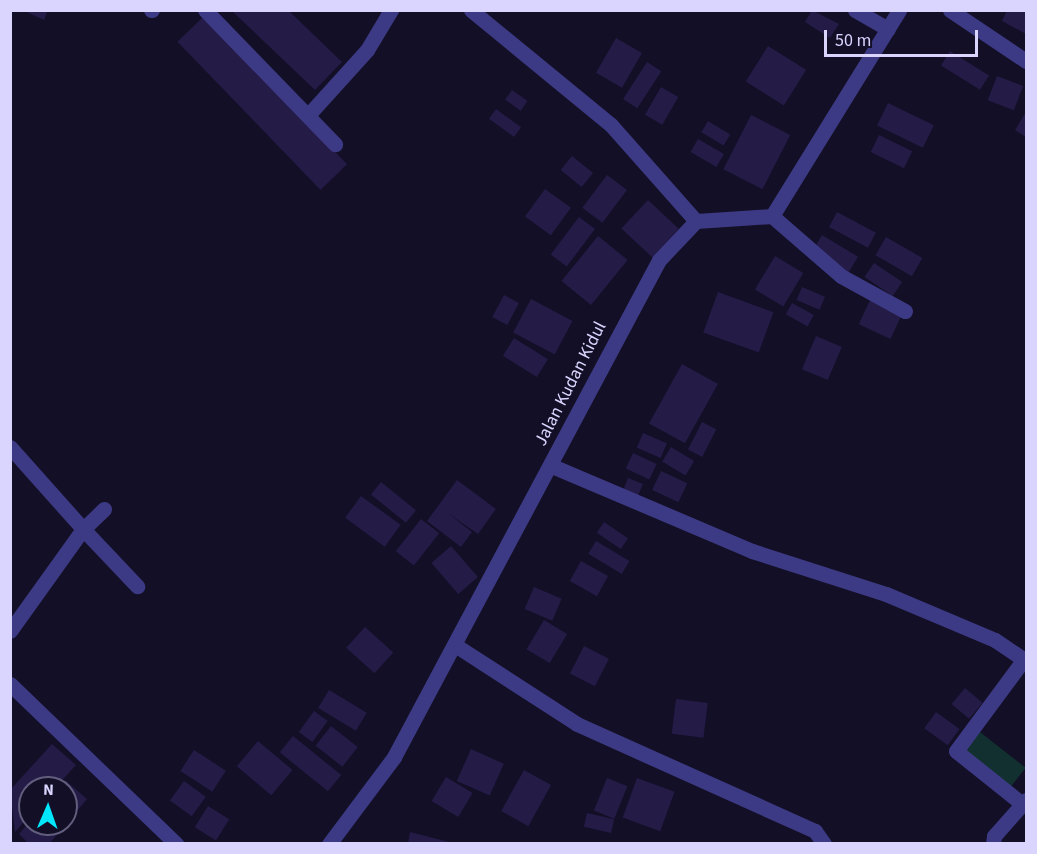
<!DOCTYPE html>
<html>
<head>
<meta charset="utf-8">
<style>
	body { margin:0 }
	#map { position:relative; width:1037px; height:854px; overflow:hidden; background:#130f26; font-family:"Source Sans 3",sans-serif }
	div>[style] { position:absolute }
	.green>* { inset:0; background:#12302f; transform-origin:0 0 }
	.building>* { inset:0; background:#241b47; transform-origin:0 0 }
	.street>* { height:15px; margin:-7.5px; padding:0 7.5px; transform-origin:7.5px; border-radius:7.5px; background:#3d3a85 }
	span { translate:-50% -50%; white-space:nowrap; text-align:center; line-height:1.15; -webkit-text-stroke:6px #130f26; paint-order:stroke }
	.street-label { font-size:18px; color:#d9d5ff }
	.frame { position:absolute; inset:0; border:12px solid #d9d5ff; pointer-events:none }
	.north { position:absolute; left:18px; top:776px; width:60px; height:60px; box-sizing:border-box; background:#130f26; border:2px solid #625e7d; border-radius:50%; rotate:2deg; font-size:16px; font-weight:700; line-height:24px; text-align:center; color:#d9d5ff }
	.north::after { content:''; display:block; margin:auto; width:21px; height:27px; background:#01e7fe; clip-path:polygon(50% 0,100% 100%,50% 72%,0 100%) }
	.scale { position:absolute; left:824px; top:30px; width:154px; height:27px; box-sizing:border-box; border:3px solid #d9d5ff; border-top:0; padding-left:8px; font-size:18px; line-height:21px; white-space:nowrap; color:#d9d5ff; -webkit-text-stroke:4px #130f26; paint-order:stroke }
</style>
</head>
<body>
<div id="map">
	<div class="green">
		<i style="left:980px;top:732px;width:58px;height:26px;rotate:38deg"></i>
	</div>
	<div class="building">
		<i style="clip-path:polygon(22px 10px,48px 10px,44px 20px)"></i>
		<i style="clip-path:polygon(231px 10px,288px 10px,342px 62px,315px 90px)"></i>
		<i style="clip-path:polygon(812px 10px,839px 24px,830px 38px,805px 22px)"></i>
		<i style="clip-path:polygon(1007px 10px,1026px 10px,1026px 34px,1002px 21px)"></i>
		<i style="left:204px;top:16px;width:206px;height:37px;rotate:46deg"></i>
		<i style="left:616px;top:38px;width:30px;height:40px;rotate:30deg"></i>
		<i style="left:768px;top:46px;width:45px;height:42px;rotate:32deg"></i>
		<i style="left:950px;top:51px;width:46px;height:17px;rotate:32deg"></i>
		<i style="left:647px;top:62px;width:17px;height:44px;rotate:33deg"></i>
		<i style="left:997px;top:76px;width:28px;height:26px;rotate:21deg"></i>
		<i style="left:661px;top:87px;width:20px;height:32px;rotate:30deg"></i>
		<i style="left:512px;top:90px;width:19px;height:12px;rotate:35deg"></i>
		<i style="left:888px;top:103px;width:51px;height:25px;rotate:26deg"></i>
		<i style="left:496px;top:109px;width:31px;height:12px;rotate:36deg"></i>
		<i style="clip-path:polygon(1026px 112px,1026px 137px,1015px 130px)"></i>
		<i style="left:751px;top:115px;width:44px;height:61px;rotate:27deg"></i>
		<i style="left:708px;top:121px;width:26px;height:13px;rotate:31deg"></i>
		<i style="left:879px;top:135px;width:37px;height:19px;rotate:26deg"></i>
		<i style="left:698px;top:139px;width:30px;height:15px;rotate:30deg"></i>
		<i style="left:572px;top:156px;width:27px;height:18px;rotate:39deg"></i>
		<i style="left:607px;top:175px;width:25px;height:41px;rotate:37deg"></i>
		<i style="left:545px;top:189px;width:32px;height:34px;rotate:36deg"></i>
		<i style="left:648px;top:200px;width:42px;height:39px;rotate:43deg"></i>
		<i style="left:837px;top:212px;width:44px;height:17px;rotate:28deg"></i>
		<i style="left:579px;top:217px;width:20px;height:47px;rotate:37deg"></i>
		<i style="left:822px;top:235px;width:42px;height:20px;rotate:31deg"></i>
		<i style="left:598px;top:236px;width:38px;height:58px;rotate:39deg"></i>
		<i style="left:886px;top:237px;width:42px;height:21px;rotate:30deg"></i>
		<i style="left:775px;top:256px;width:33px;height:39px;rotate:31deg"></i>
		<i style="left:874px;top:263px;width:34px;height:17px;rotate:34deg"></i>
		<i style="left:802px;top:287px;width:25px;height:14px;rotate:23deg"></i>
		<i style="left:718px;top:292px;width:59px;height:43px;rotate:20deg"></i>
		<i style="left:504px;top:295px;width:17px;height:25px;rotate:28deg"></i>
		<i style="left:871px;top:298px;width:35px;height:29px;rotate:25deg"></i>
		<i style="left:531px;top:299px;width:47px;height:38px;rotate:28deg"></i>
		<i style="left:792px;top:303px;width:25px;height:13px;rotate:29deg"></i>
		<i style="left:816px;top:336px;width:28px;height:36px;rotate:23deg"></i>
		<i style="left:514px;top:338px;width:40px;height:21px;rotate:32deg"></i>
		<i style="left:682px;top:364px;width:41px;height:68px;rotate:29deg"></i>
		<i style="left:702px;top:422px;width:16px;height:31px;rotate:27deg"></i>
		<i style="left:643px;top:433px;width:26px;height:16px;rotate:23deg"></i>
		<i style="left:671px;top:447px;width:27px;height:17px;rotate:31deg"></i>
		<i style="left:633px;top:453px;width:26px;height:17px;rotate:25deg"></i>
		<i style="left:661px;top:471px;width:29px;height:21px;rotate:25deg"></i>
		<i style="left:628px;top:478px;width:16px;height:13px;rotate:22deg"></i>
		<i style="clip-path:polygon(457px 480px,496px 509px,478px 534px,449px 514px,472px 532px,461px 547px,427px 521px)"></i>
		<i style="left:381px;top:482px;width:45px;height:16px;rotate:39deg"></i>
		<i style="left:361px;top:496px;width:49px;height:27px;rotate:36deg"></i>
		<i style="left:421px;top:519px;width:23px;height:41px;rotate:38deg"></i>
		<i style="left:604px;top:522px;width:29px;height:13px;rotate:34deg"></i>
		<i style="left:596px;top:541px;width:39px;height:15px;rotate:31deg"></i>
		<i style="left:451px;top:546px;width:41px;height:26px;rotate:49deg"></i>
		<i style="left:581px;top:561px;width:31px;height:23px;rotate:29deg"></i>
		<i style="left:534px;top:587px;width:30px;height:24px;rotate:23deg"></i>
		<i style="left:544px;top:620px;width:27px;height:34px;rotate:31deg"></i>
		<i style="left:365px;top:627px;width:38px;height:28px;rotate:42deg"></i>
		<i style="left:584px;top:646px;width:28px;height:31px;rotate:27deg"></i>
		<i style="left:965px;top:688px;width:23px;height:21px;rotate:40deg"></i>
		<i style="left:329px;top:690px;width:44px;height:21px;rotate:31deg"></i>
		<i style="left:676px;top:699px;width:32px;height:35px;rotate:7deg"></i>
		<i style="left:314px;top:711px;width:17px;height:26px;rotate:36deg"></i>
		<i style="left:936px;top:712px;width:29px;height:20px;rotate:36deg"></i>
		<i style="left:331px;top:726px;width:34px;height:25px;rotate:38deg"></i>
		<i style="left:293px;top:736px;width:62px;height:21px;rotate:39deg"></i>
		<i style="left:258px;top:741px;width:45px;height:33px;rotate:40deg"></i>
		<i style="clip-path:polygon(52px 744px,76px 765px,55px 788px,30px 788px,30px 815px,15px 832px,10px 790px)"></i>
		<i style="left:471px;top:749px;width:36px;height:35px;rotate:24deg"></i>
		<i style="left:194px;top:750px;width:38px;height:25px;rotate:33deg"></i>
		<i style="left:524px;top:770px;width:31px;height:47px;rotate:29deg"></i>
		<i style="left:446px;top:777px;width:31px;height:28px;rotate:31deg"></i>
		<i style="left:607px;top:778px;width:22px;height:35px;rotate:22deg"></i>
		<i style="left:637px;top:778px;width:40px;height:42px;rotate:20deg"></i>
		<i style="clip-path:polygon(65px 780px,87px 799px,66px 824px,66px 788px,59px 788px)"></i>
		<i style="left:184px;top:781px;width:27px;height:24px;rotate:36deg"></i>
		<i style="left:208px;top:806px;width:25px;height:25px;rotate:32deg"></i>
		<i style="left:587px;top:813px;width:28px;height:14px;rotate:13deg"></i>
		<i style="clip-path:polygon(30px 821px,30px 824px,66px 824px,49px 844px,29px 844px,19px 834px)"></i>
		<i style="clip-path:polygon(410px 832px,449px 842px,448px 844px,408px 844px)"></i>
	</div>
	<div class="street">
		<i style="left:151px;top:10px;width:1px"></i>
		<i style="left:205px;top:10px;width:187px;rotate:45.9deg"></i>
		<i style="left:471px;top:10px;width:181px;rotate:39.4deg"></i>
		<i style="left:611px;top:125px;width:128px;rotate:48.5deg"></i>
		<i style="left:855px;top:10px;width:38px;rotate:30deg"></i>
		<i style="left:950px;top:10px;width:92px;rotate:33.9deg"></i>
		<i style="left:310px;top:113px;width:85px;rotate:-47.9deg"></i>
		<i style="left:367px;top:50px;width:47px;rotate:-59deg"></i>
		<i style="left:772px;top:216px;width:91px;rotate:41deg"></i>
		<i style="left:841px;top:276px;width:73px;rotate:28.7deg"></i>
		<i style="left:10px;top:447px;width:110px;rotate:48.3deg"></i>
		<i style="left:83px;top:529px;width:125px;rotate:125.6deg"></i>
		<i style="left:552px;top:466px;width:217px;rotate:23deg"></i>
		<i style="left:752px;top:551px;width:141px;rotate:17.8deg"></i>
		<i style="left:886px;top:594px;width:118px;rotate:22.9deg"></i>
		<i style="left:995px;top:640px;width:37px;rotate:34deg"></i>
		<i style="left:104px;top:509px;width:29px;rotate:136deg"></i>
		<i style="left:83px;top:529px;width:79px;rotate:46.5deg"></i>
		<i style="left:455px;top:645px;width:145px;rotate:32.9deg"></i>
		<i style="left:577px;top:724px;width:261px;rotate:24.2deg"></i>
		<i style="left:815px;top:831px;width:16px;rotate:55deg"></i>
		<i style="left:10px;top:684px;width:231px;rotate:43.9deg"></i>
		<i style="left:1021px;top:803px;width:83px;rotate:-141.3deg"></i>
		<i style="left:956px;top:751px;width:114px;rotate:-53.5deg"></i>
		<i style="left:329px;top:844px;width:109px;rotate:-53.2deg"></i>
		<i style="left:394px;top:757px;width:563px;rotate:-61.93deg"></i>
		<i style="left:659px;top:260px;width:54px;rotate:-46.5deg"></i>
		<i style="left:696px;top:221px;width:76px;rotate:-3.8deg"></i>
		<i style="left:772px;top:216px;width:242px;rotate:-58.3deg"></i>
		<i style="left:993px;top:844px;width:8px;rotate:-83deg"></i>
		<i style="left:994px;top:836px;width:48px;rotate:-48.4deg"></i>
	</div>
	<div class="street-label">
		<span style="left:571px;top:384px;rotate:-63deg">Jalan Kudan Kidul</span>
	</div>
	<div class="frame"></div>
	<div class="north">N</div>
	<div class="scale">50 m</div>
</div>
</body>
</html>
